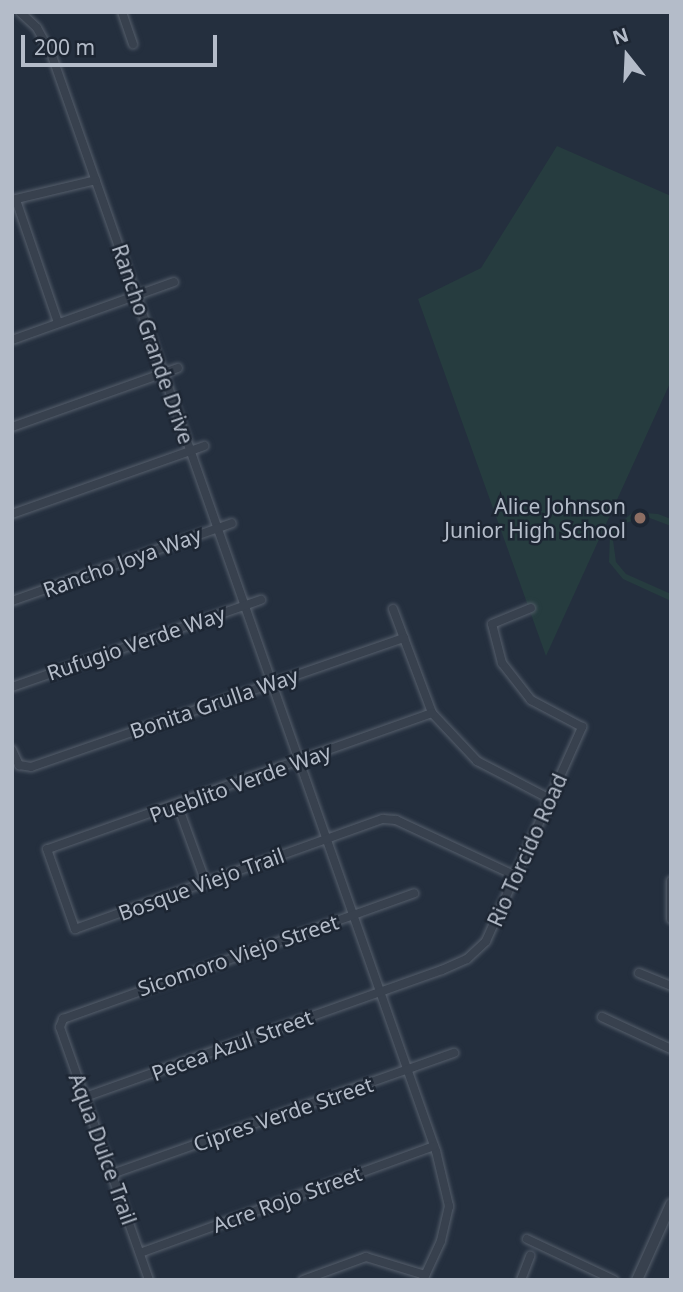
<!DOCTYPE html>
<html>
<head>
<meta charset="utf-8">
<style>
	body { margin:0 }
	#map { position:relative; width:683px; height:1292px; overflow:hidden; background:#242f3e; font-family:"Noto Sans",sans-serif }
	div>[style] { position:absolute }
	.green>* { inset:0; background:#263c3f }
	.roads { filter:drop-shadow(0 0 2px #565f6c) drop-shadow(0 0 2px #565f6c) }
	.minor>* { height:8px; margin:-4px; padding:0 4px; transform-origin:4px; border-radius:4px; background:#38414e }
	.tertiary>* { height:10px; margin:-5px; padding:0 5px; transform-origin:5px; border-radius:5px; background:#38414e }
	.dots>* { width:19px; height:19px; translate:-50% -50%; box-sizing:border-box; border:4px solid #1d2633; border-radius:50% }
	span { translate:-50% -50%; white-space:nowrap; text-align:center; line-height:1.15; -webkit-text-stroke:5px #1d2633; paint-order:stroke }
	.street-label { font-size:21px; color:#b4bcc9 }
	.poi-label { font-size:21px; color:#b4bcc9 }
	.right { translate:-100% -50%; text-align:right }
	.frame { position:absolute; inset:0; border:14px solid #b4bcc9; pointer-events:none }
	.north { position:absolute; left:592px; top:21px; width:70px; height:70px; -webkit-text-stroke:5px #1d2633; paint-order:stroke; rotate:342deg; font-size:19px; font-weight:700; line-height:28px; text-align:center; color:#b4bcc9 }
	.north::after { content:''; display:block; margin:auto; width:24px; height:32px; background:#b4bcc9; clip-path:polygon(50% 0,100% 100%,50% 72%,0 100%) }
	.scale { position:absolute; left:21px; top:35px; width:196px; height:32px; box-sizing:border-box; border:4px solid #b4bcc9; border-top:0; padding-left:9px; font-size:21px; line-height:24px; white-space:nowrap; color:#b4bcc9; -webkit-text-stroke:5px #1d2633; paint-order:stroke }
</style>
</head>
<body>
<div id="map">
	<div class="green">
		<i style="clip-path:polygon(557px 146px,671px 196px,671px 381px,546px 656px,418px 299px,481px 268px)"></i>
		<i style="clip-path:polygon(633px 512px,658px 514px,671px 519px,671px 526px,647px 517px,625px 523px,613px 540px,616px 562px,626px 574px,671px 594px,671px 601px,623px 579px,609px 562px,610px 532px)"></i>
	</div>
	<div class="roads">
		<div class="minor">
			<i style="left:20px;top:12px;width:23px;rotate:43deg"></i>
			<i style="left:37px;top:28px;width:29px;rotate:61deg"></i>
			<i style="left:51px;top:53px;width:1164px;rotate:70.68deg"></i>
			<i style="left:436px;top:1151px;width:57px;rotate:76.7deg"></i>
			<i style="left:449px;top:1206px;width:36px;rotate:103deg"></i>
			<i style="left:441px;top:1241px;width:43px;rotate:114.8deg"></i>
			<i style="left:122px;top:12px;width:34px;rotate:71deg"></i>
			<i style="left:12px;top:200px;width:86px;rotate:-13.4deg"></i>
			<i style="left:16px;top:200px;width:130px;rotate:71.1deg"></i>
			<i style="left:12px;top:340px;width:172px;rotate:-19.7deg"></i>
			<i style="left:12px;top:427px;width:176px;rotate:-19.6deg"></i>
			<i style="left:12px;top:514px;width:204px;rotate:-19.5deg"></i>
			<i style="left:12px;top:601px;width:233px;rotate:-19.5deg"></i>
			<i style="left:393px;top:609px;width:111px;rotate:69.4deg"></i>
			<i style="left:432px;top:713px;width:66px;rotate:46.8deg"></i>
			<i style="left:477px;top:761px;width:82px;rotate:27.5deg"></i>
			<i style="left:12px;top:687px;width:264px;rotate:-19.3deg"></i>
			<i style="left:432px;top:713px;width:408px;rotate:160.5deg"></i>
			<i style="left:47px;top:849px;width:85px;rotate:70.7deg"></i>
			<i style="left:75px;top:929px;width:327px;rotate:-19.7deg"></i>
			<i style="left:383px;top:819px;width:13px;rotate:4deg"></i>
			<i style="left:396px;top:820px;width:132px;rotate:25deg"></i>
			<i style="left:12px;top:750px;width:17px;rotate:65deg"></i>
			<i style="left:19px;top:765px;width:12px;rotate:9deg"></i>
			<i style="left:31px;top:767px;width:395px;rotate:-19.1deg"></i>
			<i style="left:178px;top:806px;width:82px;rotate:70deg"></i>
			<i style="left:671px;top:881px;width:38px;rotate:90deg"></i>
			<i style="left:639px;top:973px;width:35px;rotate:22deg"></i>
			<i style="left:602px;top:1017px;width:76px;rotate:24.9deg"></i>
			<i style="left:85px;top:1097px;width:379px;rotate:-19.6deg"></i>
			<i style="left:442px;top:970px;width:27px;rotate:-24deg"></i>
			<i style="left:467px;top:959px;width:26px;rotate:-43deg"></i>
			<i style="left:486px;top:941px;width:235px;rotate:-65.8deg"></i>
			<i style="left:582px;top:727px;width:58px;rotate:-152.1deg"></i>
			<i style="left:531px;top:700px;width:47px;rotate:-128.1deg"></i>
			<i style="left:502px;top:663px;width:40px;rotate:-104.4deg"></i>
			<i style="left:492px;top:624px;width:42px;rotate:-22.3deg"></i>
			<i style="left:112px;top:1174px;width:363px;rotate:-19.5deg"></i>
			<i style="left:527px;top:1239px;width:96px;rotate:25.2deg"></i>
			<i style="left:140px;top:1253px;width:313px;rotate:-20deg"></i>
			<i style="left:149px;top:1280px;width:268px;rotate:-109.4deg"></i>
			<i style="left:60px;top:1027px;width:9px;rotate:-69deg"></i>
			<i style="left:63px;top:1019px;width:373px;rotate:-19.7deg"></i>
			<i style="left:303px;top:1280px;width:67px;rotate:-20.1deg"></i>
			<i style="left:366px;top:1257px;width:62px;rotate:17deg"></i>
			<i style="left:521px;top:1280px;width:26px;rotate:-69deg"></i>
		</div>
		<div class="tertiary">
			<i style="left:637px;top:1280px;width:83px;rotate:-65.9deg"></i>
		</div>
	</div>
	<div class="dots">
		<i style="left:640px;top:518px;background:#8d6e63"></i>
	</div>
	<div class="street-label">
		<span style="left:153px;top:344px;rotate:71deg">Rancho Grande Drive</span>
		<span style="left:122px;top:562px;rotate:-20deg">Rancho Joya Way</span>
		<span style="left:136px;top:643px;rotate:-19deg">Rufugio Verde Way</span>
		<span style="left:214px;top:703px;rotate:-19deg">Bonita Grulla Way</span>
		<span style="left:240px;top:783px;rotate:-20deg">Pueblito Verde Way</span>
		<span style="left:527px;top:850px;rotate:-66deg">Rio Torcido Road</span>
		<span style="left:201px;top:884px;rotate:-20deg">Bosque Viejo Trail</span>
		<span style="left:238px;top:955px;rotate:-19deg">Sicomoro Viejo Street</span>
		<span style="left:232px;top:1045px;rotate:-20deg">Pecea Azul Street</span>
		<span style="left:283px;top:1114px;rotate:-19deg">Cipres Verde Street</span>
		<span style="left:103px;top:1149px;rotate:70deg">Aqua Dulce Trail</span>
		<span style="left:287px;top:1199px;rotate:-20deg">Acre Rojo Street</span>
	</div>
	<div class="poi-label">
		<span class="right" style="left:626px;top:518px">Alice Johnson<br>Junior High School</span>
	</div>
	<div class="frame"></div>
	<div class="north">N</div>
	<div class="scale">200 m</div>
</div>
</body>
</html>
